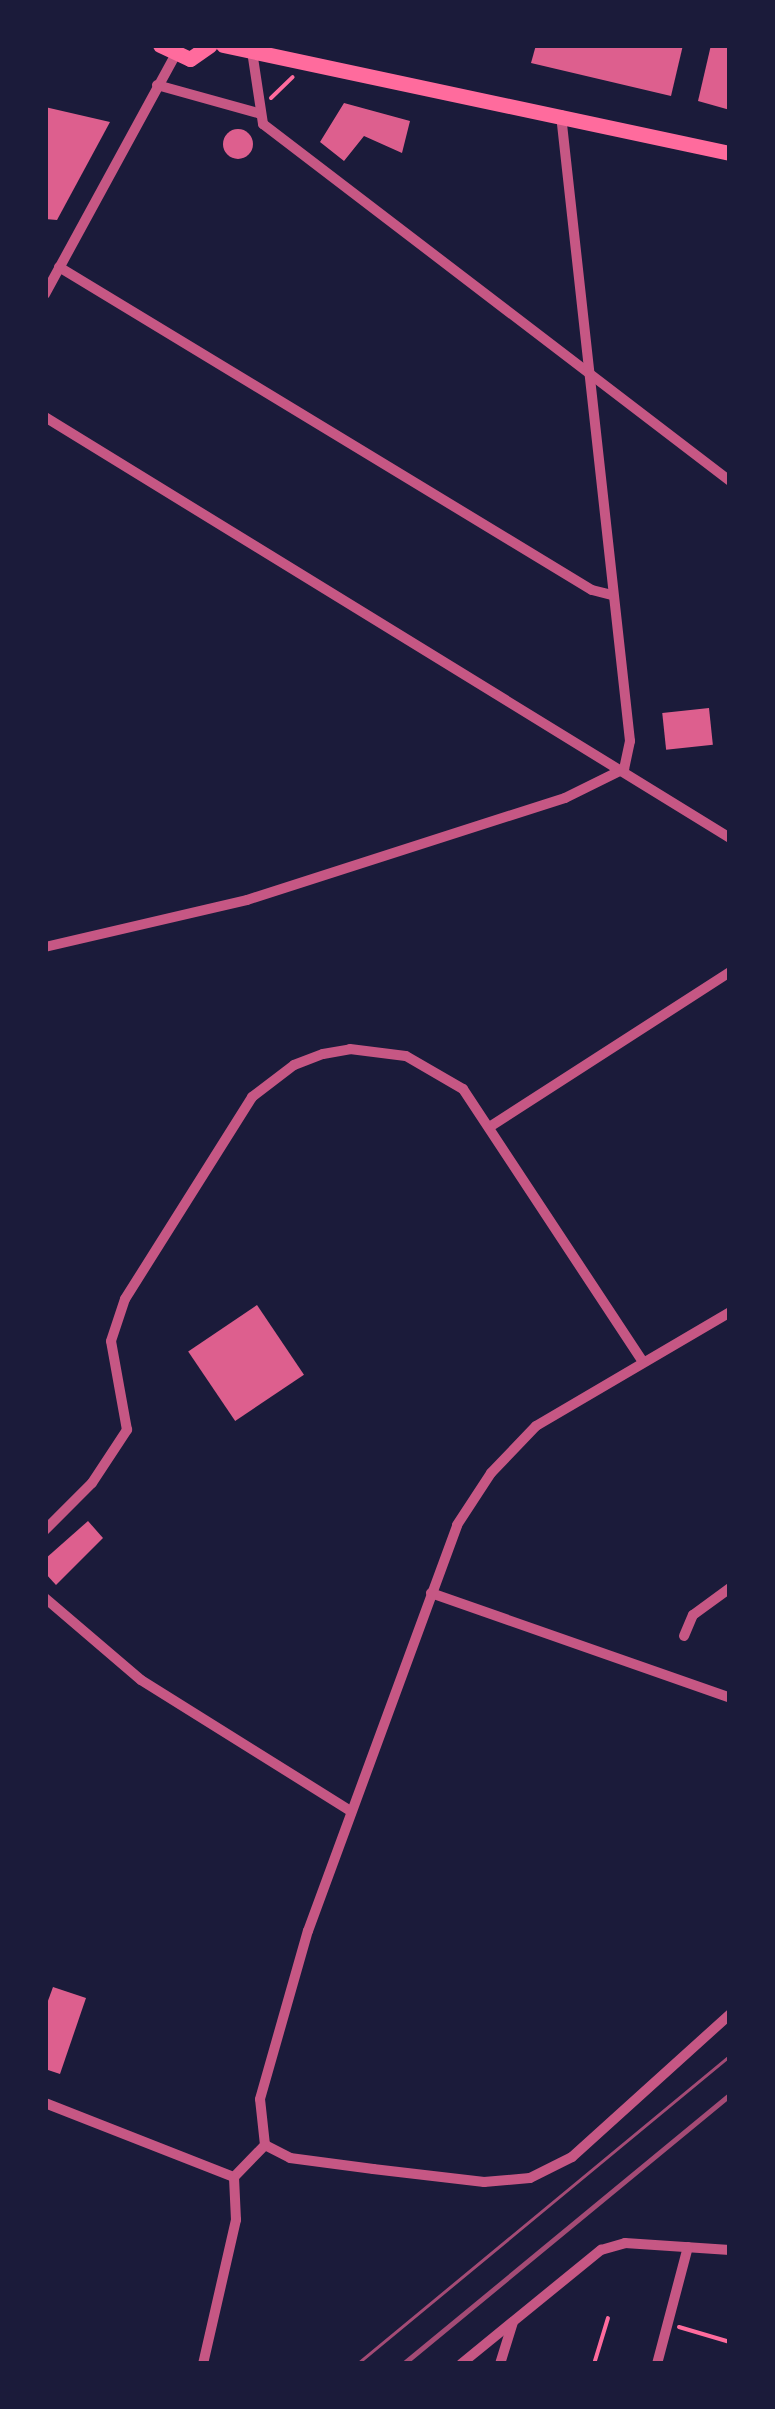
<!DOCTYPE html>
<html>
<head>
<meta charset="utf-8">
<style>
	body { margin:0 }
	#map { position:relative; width:775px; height:2409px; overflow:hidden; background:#1b1b3a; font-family:"Noto Sans",sans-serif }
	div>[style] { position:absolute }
	.building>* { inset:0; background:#dd5f8e; transform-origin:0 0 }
	.round { border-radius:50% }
	.path>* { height:4px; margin:-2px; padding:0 2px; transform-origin:2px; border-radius:2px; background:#ff6b9d }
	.minor>* { height:10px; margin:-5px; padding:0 5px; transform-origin:5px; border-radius:5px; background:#c65784 }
	.primary>* { height:15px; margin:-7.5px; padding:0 7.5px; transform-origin:7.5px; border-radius:7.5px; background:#ff6b9d }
	.tram>* { height:2.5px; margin:-1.25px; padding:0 1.25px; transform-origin:1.25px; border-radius:1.25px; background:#a44b75 }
	.rail>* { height:5px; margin:-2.5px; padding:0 2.5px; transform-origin:2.5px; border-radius:2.5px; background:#a44b75 }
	span { translate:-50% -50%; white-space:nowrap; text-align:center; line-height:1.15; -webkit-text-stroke:8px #1b1b3a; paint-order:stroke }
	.frame { position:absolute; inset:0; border:48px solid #1b1b3a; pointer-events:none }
</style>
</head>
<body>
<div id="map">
	<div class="building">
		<i style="clip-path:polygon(536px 45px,683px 45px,671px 96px,531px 63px)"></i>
		<i style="clip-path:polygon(711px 45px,730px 45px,730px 110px,698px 101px)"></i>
		<i style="clip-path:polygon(344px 103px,410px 121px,402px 153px,364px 136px,344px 161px,320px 142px)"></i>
		<i style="clip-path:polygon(45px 107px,110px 122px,57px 220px,45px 219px)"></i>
		<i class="round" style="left:223px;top:129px;width:30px;height:30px"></i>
		<i style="left:709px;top:708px;width:37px;height:47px;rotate:84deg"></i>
		<i style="left:257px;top:1305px;width:84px;height:83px;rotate:56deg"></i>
		<i style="clip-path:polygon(88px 1521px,103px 1538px,56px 1585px,45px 1573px,45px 1559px)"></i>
		<i style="clip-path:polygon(53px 1987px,86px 1998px,60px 2074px,45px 2069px,45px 2009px)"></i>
	</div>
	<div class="path">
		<i style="left:271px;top:98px;width:30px;rotate:-44deg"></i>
		<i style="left:679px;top:2327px;width:53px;rotate:16.4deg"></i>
		<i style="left:594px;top:2364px;width:48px;rotate:-73.1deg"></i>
	</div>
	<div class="minor">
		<i style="left:252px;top:51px;width:74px;rotate:81.4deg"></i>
		<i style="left:263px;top:124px;width:588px;rotate:37.4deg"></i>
		<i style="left:157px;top:85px;width:105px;rotate:15.5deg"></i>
		<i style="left:561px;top:115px;width:630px;rotate:83.71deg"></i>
		<i style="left:630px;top:741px;width:29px;rotate:102deg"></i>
		<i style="left:59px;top:267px;width:623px;rotate:31.22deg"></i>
		<i style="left:592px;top:590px;width:21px;rotate:14deg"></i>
		<i style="left:45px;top:294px;width:271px;rotate:-61.4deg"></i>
		<i style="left:45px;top:417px;width:804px;rotate:31.57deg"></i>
		<i style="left:45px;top:947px;width:207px;rotate:-13.1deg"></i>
		<i style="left:247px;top:900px;width:334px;rotate:-17.8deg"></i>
		<i style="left:565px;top:798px;width:66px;rotate:-26.2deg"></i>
		<i style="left:491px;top:1126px;width:284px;rotate:-32.8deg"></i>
		<i style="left:45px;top:1530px;width:66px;rotate:-45deg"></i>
		<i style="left:92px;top:1483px;width:64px;rotate:-56.6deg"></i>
		<i style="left:127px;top:1430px;width:90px;rotate:-100.2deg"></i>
		<i style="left:111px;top:1341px;width:44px;rotate:-71.6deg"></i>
		<i style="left:125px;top:1299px;width:239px;rotate:-57.8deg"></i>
		<i style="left:252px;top:1097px;width:53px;rotate:-37.3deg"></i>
		<i style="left:294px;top:1065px;width:31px;rotate:-21deg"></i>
		<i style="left:323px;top:1054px;width:27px;rotate:-10deg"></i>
		<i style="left:350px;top:1049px;width:56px;rotate:7.1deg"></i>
		<i style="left:406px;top:1056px;width:66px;rotate:30.1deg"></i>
		<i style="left:463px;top:1089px;width:327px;rotate:56.6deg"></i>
		<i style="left:431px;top:1593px;width:317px;rotate:19.3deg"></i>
		<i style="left:45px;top:1598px;width:126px;rotate:40.5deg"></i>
		<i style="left:141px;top:1680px;width:248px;rotate:32deg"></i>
		<i style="left:684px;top:1636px;width:23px;rotate:-67deg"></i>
		<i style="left:693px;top:1615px;width:46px;rotate:-36.1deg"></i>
		<i style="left:45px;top:2103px;width:203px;rotate:21.4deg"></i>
		<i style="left:265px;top:2145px;width:46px;rotate:-96.2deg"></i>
		<i style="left:260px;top:2099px;width:175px;rotate:-74.1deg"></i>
		<i style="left:308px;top:1931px;width:432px;rotate:-69.8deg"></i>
		<i style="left:457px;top:1525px;width:62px;rotate:-56.8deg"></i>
		<i style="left:491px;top:1473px;width:65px;rotate:-46.2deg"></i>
		<i style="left:536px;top:1426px;width:225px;rotate:-30.4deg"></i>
		<i style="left:265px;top:2145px;width:28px;rotate:27deg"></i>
		<i style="left:290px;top:2158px;width:84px;rotate:7.5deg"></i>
		<i style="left:373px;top:2169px;width:112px;rotate:6.7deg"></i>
		<i style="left:484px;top:2182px;width:46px;rotate:-5deg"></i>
		<i style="left:530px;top:2178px;width:47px;rotate:-26.6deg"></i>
		<i style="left:572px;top:2157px;width:213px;rotate:-42.1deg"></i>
		<i style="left:234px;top:2177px;width:45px;rotate:-45.9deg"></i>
		<i style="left:203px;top:2364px;width:148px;rotate:-77.1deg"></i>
		<i style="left:236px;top:2220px;width:43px;rotate:-92.7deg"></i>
		<i style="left:461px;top:2364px;width:181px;rotate:-39.2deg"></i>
		<i style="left:601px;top:2250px;width:25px;rotate:-16deg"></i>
		<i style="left:625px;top:2243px;width:105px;rotate:3.8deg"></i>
		<i style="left:500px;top:2364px;width:44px;rotate:-72.8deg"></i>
		<i style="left:657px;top:2364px;width:121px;rotate:-75.2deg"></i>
	</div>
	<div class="primary">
		<i style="left:160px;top:45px;width:33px;rotate:25deg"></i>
		<i style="left:190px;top:59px;width:24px;rotate:-35deg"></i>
		<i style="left:223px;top:45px;width:518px;rotate:12.03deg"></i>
	</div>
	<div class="tram">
		<i style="left:357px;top:2364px;width:484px;rotate:-39.6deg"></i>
	</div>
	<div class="rail">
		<i style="left:403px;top:2364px;width:424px;rotate:-39.5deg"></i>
	</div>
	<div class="frame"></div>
</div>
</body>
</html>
